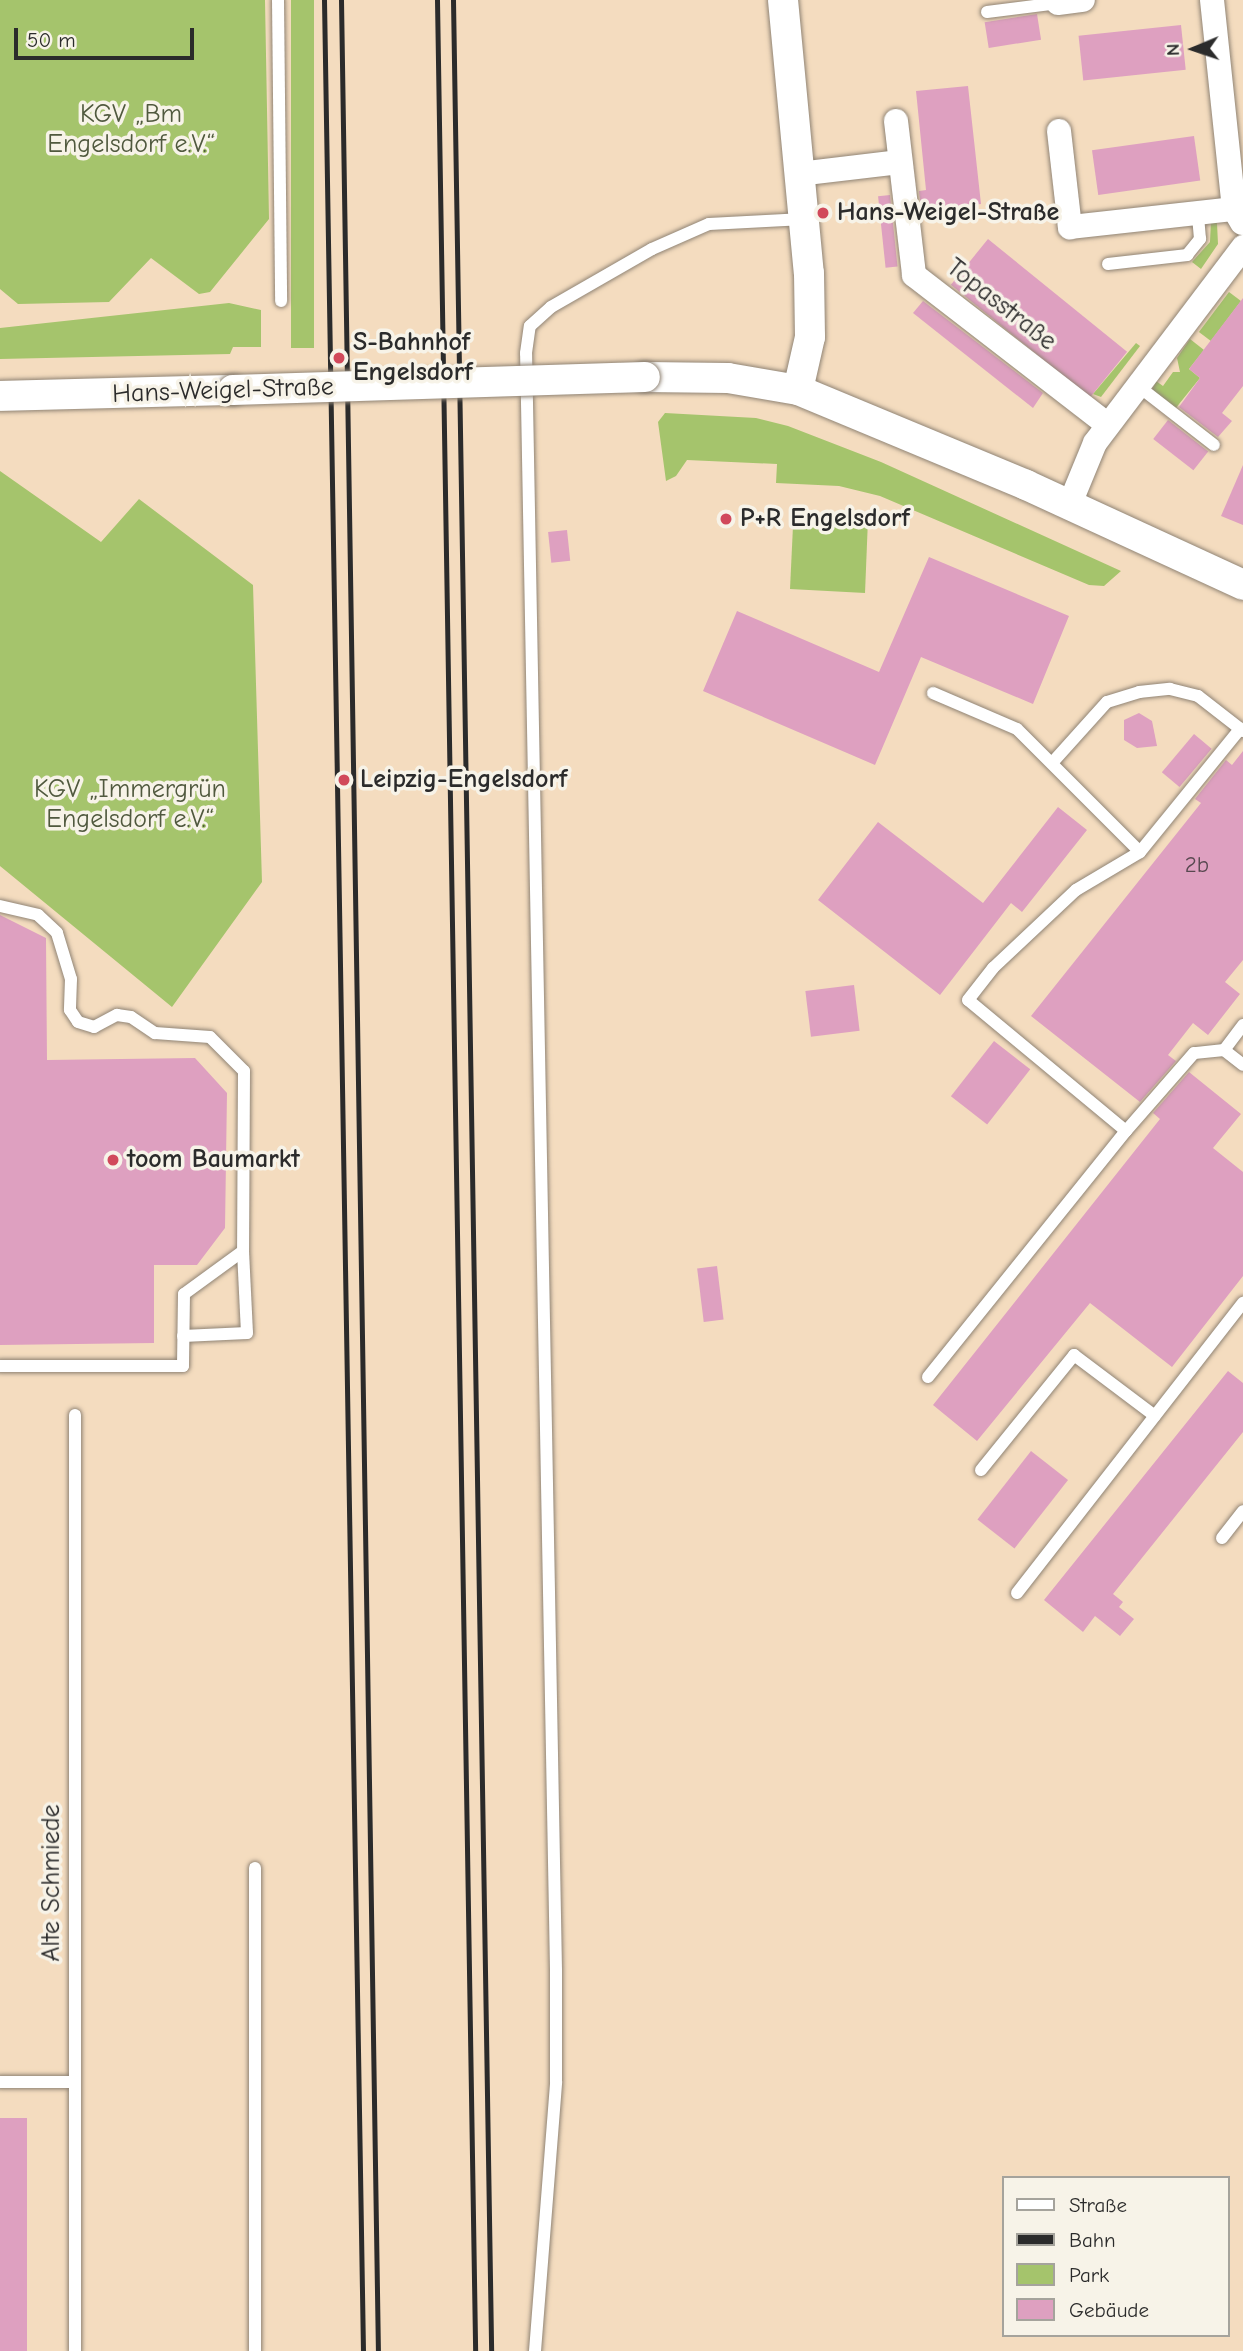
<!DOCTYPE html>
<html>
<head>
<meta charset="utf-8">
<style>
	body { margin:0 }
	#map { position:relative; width:1243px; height:2351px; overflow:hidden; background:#f4dcbf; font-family:"Comic Neue",sans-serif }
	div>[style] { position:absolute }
	.green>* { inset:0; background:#a5c46c; transform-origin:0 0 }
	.building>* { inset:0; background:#dea0c0; transform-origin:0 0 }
	.roads { filter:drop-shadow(0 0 2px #908475) drop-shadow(0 0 2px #908475) }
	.service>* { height:12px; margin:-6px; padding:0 6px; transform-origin:6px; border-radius:6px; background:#fff }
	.minor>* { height:24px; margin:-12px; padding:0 12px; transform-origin:12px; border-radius:12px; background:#fff }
	.tertiary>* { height:30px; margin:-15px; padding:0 15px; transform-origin:15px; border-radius:15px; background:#fff }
	.rail>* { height:5px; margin:-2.5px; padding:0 2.5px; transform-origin:2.5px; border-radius:2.5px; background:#2b2b2b }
	.bridges { filter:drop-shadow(0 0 2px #908475) drop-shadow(0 0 2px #908475) }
	.tertiary-bridge>* { height:30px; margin:-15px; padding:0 15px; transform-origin:15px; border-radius:15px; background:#fff }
	.dots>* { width:19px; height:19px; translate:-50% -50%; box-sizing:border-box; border:4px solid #f7f3e8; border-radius:50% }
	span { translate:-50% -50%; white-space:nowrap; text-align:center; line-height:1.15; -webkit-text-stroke:7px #f7f3e8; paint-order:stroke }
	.number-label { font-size:23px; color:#584850 }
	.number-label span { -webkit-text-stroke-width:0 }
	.park-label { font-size:26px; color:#50593e }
	.poi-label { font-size:26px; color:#2b2b2b; font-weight:700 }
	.left { translate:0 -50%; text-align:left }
	.street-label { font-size:26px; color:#2b2b2b }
	.legend { position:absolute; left:1002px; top:2176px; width:228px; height:161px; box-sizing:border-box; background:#f7f3e8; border:2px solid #a5a39c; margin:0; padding:9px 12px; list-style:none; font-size:21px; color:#2b2b2b }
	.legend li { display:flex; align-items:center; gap:14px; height:35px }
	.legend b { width:35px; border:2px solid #a5a39c }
	.north { position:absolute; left:1159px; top:14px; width:70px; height:70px; -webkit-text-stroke:5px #f7f3e8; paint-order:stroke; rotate:268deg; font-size:19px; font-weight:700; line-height:28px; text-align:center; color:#2b2b2b }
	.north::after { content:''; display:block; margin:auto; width:24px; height:32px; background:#2b2b2b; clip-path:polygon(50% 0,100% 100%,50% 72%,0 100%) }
	.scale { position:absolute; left:14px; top:28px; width:180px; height:32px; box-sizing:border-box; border:4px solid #2b2b2b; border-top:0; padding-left:9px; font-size:21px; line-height:24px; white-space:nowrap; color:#2b2b2b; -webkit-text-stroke:5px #f7f3e8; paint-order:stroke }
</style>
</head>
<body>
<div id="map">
	<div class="green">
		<i style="clip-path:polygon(0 0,265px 0,269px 219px,210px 292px,199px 294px,151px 258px,109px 302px,18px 304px,0 289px)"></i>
		<i style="left:291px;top:0;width:23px;height:348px"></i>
		<i style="clip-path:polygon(1211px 221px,1217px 223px,1218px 244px,1201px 269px,1192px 262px,1210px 242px)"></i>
		<i style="left:1229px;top:292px;width:15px;height:50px;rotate:37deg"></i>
		<i style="clip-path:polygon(229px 303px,261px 310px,261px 347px,233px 347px,230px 354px,0 359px,0 328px)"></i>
		<i style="clip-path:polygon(1190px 339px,1204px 350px,1189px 369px,1200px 378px,1175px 409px,1152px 390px,1156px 381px,1163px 386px,1173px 372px,1180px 372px,1177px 358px)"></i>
		<i style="clip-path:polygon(1136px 343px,1140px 346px,1101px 397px,1093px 394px)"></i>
		<i style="clip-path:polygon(665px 413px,756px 418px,788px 426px,881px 462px,1121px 571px,1104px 586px,1089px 585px,880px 496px,839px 486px,776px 483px,777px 464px,687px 460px,676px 476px,666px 481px,658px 422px)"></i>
		<i style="clip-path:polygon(0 471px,101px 542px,139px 499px,253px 585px,262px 882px,172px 1007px,0 866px)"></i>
		<i style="clip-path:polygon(802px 512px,868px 519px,865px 593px,790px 589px,793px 526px)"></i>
	</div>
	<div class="building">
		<i style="left:1037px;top:14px;width:26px;height:53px;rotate:81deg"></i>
		<i style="left:1181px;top:25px;width:45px;height:103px;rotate:84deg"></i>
		<i style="clip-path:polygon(968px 86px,981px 204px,921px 210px,919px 191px,926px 190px,916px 91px)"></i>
		<i style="left:1194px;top:136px;width:45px;height:103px;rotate:82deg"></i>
		<i style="left:890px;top:195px;width:72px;height:12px;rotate:84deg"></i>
		<i style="left:988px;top:239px;width:179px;height:59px;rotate:39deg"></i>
		<i style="clip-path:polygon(1243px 298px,1243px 386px,1222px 413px,1232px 421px,1218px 437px,1179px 407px,1200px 378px,1189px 369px)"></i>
		<i style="clip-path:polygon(923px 301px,1043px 393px,1033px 408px,913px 313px)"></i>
		<i style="left:1168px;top:420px;width:51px;height:24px;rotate:38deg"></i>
		<i style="clip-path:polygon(1243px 465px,1243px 525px,1221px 516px)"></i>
		<i style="left:567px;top:530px;width:31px;height:19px;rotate:84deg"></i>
		<i style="clip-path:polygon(929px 557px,1069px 616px,1033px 704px,921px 657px,875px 765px,703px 691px,737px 611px,879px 672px)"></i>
		<i style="clip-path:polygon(1139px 713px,1152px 721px,1157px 746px,1137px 748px,1124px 740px,1124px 720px)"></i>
		<i style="left:1194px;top:734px;width:23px;height:50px;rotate:40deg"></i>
		<i style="clip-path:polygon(1243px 751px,1243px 960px,1225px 982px,1240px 994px,1208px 1035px,1193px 1023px,1168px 1055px,1176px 1061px,1140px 1102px,1031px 1016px,1201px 803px,1195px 799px,1226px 760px,1232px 765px)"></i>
		<i style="clip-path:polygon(1058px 807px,1087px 830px,1022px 912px,1011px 903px,940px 995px,818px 900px,878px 822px,983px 903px)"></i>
		<i style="clip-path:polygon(0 915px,46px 938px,47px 1060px,195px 1058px,227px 1093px,225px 1228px,197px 1265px,154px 1265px,154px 1343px,0 1345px)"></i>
		<i style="left:854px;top:985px;width:46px;height:49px;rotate:83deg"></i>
		<i style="left:994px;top:1041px;width:46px;height:70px;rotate:38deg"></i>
		<i style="clip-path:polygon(1189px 1072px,1241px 1114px,1213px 1148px,1243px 1172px,1243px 1276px,1172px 1367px,1090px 1303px,977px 1441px,933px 1405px,1160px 1119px,1153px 1113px)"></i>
		<i style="left:717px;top:1266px;width:54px;height:20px;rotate:83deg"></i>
		<i style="clip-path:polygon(1228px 1371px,1243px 1383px,1243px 1432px,1113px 1594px,1123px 1602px,1119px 1607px,1134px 1619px,1120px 1636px,1095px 1616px,1083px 1632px,1044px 1600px)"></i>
		<i style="left:1031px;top:1451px;width:47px;height:87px;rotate:38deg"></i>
		<i style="left:0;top:2118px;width:27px;height:233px"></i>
	</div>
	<div class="roads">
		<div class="service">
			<i style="left:278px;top:0;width:301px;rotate:89.4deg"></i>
			<i style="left:987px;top:12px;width:72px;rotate:-7.2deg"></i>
			<i style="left:1108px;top:264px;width:80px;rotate:-6.5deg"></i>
			<i style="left:1187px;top:255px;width:21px;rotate:-51deg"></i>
			<i style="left:1200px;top:239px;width:25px;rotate:-95deg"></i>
			<i style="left:1138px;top:386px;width:96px;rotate:37.8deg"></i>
			<i style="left:933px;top:693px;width:91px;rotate:23.2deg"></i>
			<i style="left:1017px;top:729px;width:174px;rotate:45deg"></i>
			<i style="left:1052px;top:763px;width:82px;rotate:-48deg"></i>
			<i style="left:1107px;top:702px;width:34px;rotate:-17deg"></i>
			<i style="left:1139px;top:692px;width:31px;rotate:-6deg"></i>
			<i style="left:1170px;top:689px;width:29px;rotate:14deg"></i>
			<i style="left:1198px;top:696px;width:57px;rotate:37.9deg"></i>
			<i style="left:0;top:906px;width:39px;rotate:13deg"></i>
			<i style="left:38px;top:915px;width:26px;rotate:43deg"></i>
			<i style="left:57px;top:933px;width:48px;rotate:73.1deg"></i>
			<i style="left:71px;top:979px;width:31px;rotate:92deg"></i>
			<i style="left:70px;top:1010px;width:14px;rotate:56deg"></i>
			<i style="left:78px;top:1022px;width:17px;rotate:17deg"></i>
			<i style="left:94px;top:1027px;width:26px;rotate:-28deg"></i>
			<i style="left:117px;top:1015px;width:14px;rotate:8deg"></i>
			<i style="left:131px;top:1017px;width:29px;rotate:34deg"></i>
			<i style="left:155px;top:1033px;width:55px;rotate:4.2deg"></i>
			<i style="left:210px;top:1037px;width:48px;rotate:45deg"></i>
			<i style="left:244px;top:1071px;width:180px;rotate:90.3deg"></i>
			<i style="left:243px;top:1251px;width:73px;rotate:143.9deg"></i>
			<i style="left:184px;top:1294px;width:72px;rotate:90.8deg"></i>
			<i style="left:183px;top:1366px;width:183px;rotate:180deg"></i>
			<i style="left:1243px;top:1025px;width:31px;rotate:127deg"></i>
			<i style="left:1224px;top:1050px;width:24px;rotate:38deg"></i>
			<i style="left:1224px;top:1050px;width:30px;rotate:174deg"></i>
			<i style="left:1194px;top:1053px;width:103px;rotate:131.1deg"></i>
			<i style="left:1126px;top:1131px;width:205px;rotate:-140.3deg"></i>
			<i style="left:968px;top:1000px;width:41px;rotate:-52deg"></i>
			<i style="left:993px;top:968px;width:114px;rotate:-43.2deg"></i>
			<i style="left:1076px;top:890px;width:74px;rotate:-30.7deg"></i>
			<i style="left:1140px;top:852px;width:159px;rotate:-50.9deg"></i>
			<i style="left:183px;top:1336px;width:64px;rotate:-2.7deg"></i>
			<i style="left:247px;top:1333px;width:82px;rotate:-92.8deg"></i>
			<i style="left:928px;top:1377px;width:316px;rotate:-51.2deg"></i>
			<i style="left:981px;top:1470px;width:148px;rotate:-51deg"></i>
			<i style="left:1074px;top:1355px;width:101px;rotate:37deg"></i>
			<i style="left:1222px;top:1538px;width:34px;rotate:-52deg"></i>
			<i style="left:1017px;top:1593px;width:368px;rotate:-52.1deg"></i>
			<i style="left:255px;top:1868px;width:483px;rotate:90deg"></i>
			<i style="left:0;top:2082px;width:75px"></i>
			<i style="left:75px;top:2351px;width:936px;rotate:-90deg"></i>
			<i style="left:535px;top:2351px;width:270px;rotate:-85.5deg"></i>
			<i style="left:556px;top:2082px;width:112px;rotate:-90deg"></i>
			<i style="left:556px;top:1970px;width:1617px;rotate:-91.06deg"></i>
			<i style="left:526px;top:353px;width:27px;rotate:-82deg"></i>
			<i style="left:530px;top:326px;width:28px;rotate:-42deg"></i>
			<i style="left:551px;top:307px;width:116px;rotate:-29.9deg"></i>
			<i style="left:652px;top:249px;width:62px;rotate:-23.7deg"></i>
			<i style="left:709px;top:224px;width:95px;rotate:-3deg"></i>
		</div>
		<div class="minor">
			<i style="left:1212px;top:0;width:210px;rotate:84deg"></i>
			<i style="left:1234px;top:209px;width:16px;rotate:60deg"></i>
			<i style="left:1058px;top:3px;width:25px;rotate:-7deg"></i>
			<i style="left:896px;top:121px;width:155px;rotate:83.3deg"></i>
			<i style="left:914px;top:275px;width:245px;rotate:37.7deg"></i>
			<i style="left:1059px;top:131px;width:97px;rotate:83.5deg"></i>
			<i style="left:1070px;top:227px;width:174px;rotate:-6.3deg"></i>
			<i style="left:799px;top:174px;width:102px;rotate:-6.8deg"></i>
			<i style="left:1069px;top:506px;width:68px;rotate:-67.6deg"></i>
			<i style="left:1095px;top:443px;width:246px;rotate:-52.9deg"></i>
		</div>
		<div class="tertiary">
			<i style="left:783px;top:0;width:274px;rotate:84.6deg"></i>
			<i style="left:809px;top:273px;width:64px;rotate:89.1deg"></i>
			<i style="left:810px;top:337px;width:54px;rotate:102.8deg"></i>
			<i style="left:645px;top:377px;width:83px;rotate:0.7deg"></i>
			<i style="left:728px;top:378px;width:71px;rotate:9.7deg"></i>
			<i style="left:798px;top:390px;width:247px;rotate:22.6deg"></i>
			<i style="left:1026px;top:485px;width:239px;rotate:24.7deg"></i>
			<i style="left:0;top:396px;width:233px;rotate:-1.5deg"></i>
		</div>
	</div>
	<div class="rail">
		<i style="left:324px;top:0;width:2351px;rotate:89.05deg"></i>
		<i style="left:341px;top:0;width:2351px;rotate:89.1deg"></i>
		<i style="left:437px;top:0;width:2351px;rotate:89.07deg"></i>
		<i style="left:453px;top:0;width:2351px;rotate:89.07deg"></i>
	</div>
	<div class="bridges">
		<div class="tertiary-bridge">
			<i style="left:233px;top:390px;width:412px;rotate:-1.8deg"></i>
		</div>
	</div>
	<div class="dots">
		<i style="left:823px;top:213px;background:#d1495b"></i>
		<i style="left:339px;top:358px;background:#d1495b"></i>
		<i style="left:726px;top:519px;background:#d1495b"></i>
		<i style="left:344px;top:780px;background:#d1495b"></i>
		<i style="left:113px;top:1160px;background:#d1495b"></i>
	</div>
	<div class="number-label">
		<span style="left:1197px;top:865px">2b</span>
	</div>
	<div class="park-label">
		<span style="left:131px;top:130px">KGV „Bm<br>Engelsdorf e.V.“</span>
		<span style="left:130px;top:805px">KGV „Immergrün<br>Engelsdorf e.V.“</span>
	</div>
	<div class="poi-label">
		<span class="left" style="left:837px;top:213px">Hans-Weigel-Straße</span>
		<span class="left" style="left:353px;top:358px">S-Bahnhof<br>Engelsdorf</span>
		<span class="left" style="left:740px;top:519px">P+R Engelsdorf</span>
		<span class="left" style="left:360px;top:780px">Leipzig-Engelsdorf</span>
		<span class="left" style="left:127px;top:1160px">toom Baumarkt</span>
	</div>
	<div class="street-label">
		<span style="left:1001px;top:305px;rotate:38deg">Topasstraße</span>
		<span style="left:223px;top:391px;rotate:-2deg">Hans-Weigel-Straße</span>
		<span style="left:52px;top:1883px;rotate:-90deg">Alte Schmiede</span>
	</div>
	<ul class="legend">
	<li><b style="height:9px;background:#fff"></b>Straße</li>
	<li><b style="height:9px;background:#2b2b2b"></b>Bahn</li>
	<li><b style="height:19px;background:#a5c46c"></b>Park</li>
	<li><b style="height:19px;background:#dea0c0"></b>Gebäude</li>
	</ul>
	<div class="north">N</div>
	<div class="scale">50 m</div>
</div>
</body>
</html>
